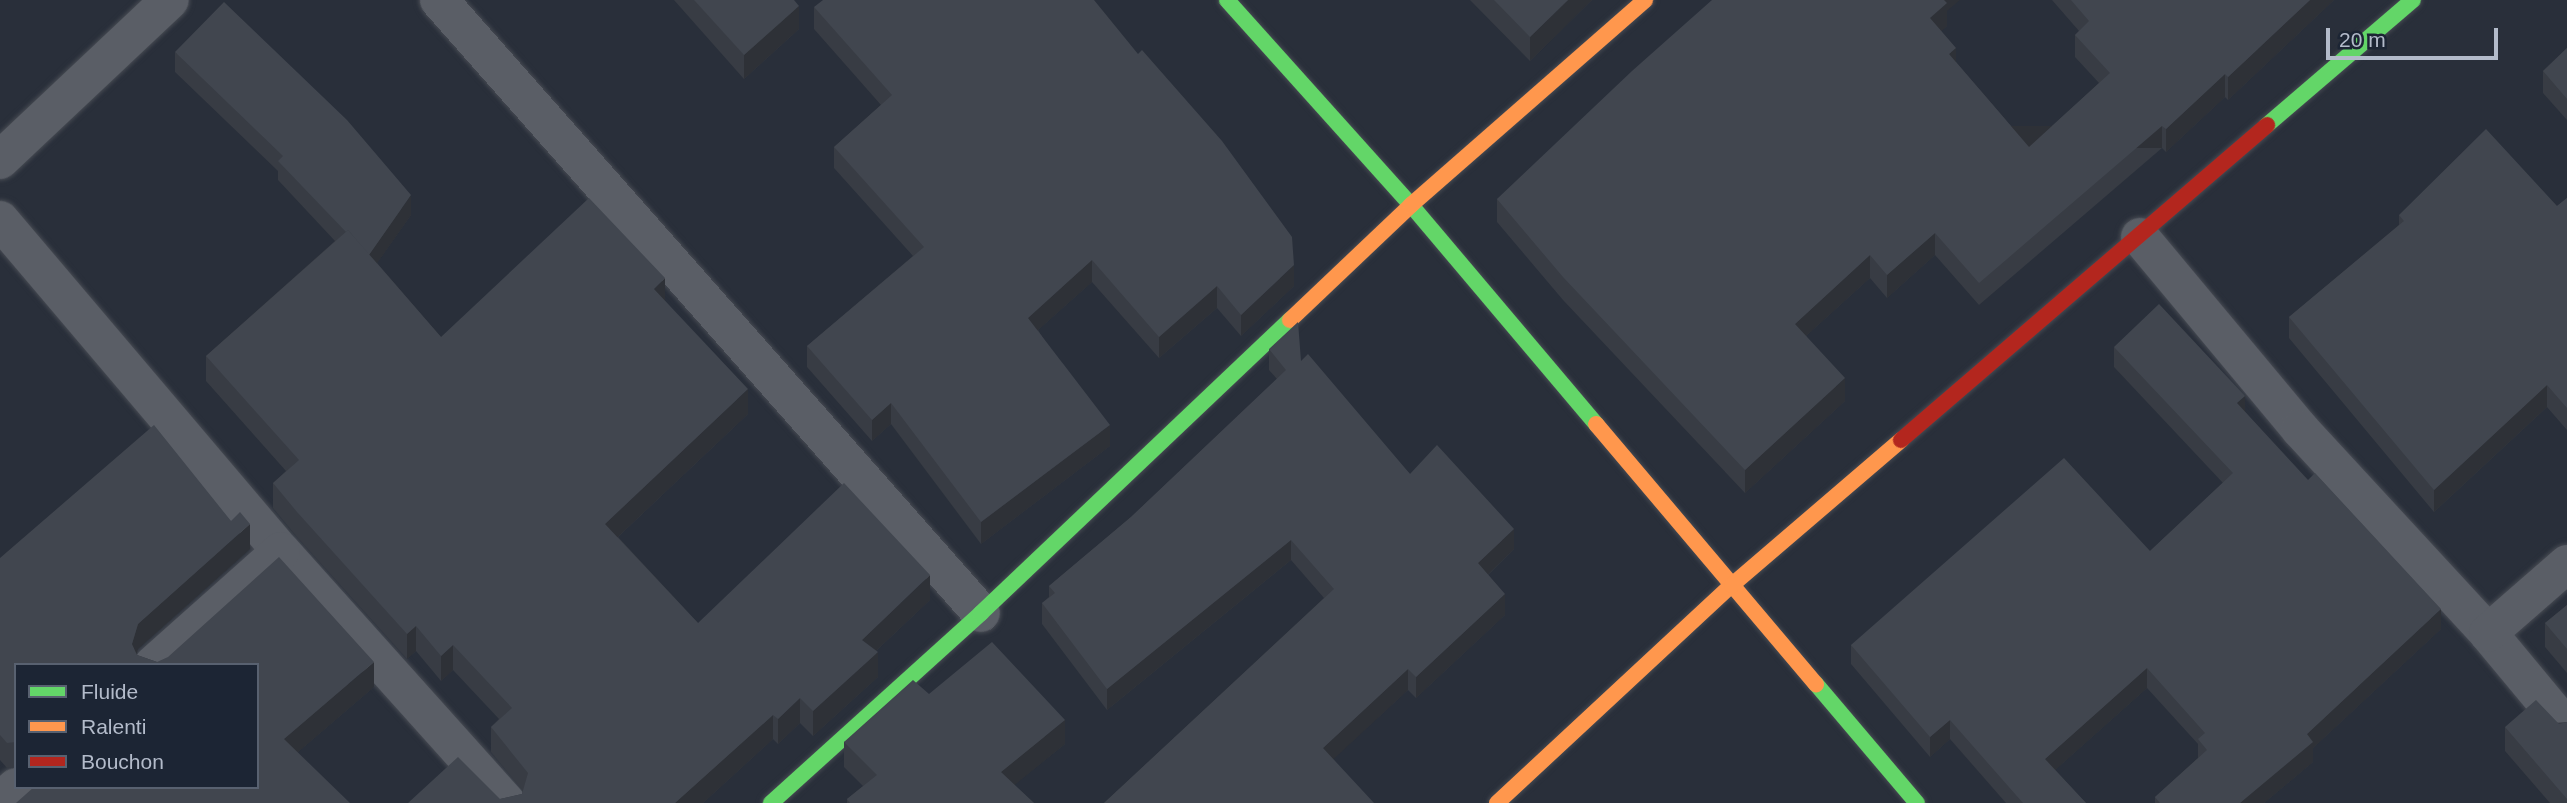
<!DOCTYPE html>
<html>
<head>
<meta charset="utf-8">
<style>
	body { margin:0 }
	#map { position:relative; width:2567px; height:803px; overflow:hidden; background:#292f3a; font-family:Arial,sans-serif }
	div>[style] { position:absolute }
	.roads { filter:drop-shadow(0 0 2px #464a52) drop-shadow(0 0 2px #464a52) }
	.street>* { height:38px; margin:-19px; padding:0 19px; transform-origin:19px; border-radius:19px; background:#5a5e66 }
	.fast>* { height:16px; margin:-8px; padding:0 8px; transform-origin:8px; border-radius:8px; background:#63d668 }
	.slow>* { height:16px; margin:-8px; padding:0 8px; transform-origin:8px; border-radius:8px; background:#ff974d }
	.jam>* { height:16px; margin:-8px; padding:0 8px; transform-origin:8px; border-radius:8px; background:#b3261e }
	.wall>* { inset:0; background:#383c44 }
	.shaded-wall>* { inset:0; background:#2e3137; transform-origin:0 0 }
	.building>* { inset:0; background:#41464f }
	span { translate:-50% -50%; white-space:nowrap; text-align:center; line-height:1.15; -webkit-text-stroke:5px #1c2534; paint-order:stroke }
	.legend { position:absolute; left:14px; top:663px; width:245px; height:126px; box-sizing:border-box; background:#1c2534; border:2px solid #586170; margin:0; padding:9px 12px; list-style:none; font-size:21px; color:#b3bbca }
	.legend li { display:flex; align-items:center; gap:14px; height:35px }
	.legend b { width:35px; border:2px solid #586170 }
	.scale { position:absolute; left:2326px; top:28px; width:172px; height:32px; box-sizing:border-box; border:4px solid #b3bbca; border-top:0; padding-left:9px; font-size:21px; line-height:24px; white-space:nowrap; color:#b3bbca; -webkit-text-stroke:5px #1c2534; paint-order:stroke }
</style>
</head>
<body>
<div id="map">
	<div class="roads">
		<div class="street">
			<i style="left:439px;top:0;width:818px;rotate:48.52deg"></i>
			<i style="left:0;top:160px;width:233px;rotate:-43.3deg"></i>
			<i style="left:0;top:220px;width:434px;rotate:49.7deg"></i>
			<i style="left:281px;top:551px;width:338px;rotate:48.1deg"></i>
			<i style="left:2140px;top:237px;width:250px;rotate:50.2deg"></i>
			<i style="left:2300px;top:429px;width:277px;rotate:47.3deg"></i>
			<i style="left:2488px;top:633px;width:124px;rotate:50.3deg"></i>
			<i style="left:2488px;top:633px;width:105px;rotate:-41.1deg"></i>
			<i style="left:153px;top:665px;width:171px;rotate:-41.7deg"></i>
			<i style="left:0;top:801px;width:21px;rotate:-41deg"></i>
		</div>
		<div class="fast">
			<i style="left:1227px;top:0;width:275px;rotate:48.1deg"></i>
			<i style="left:1411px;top:205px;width:287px;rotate:49.8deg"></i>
			<i style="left:2267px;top:125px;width:192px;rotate:-40.6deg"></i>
			<i style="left:1816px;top:684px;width:156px;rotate:49.7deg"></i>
			<i style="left:771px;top:803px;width:283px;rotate:-42.1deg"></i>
			<i style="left:981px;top:613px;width:426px;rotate:-43.5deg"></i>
		</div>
		<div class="slow">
			<i style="left:1290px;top:320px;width:167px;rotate:-43.5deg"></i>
			<i style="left:1411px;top:205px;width:311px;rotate:-41.2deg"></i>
			<i style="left:1596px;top:424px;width:341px;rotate:49.8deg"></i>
			<i style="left:1497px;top:803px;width:321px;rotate:-42.9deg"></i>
			<i style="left:1732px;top:585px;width:223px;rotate:-40.6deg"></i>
		</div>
		<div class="jam">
			<i style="left:1901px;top:440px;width:483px;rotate:-40.7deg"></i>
		</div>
	</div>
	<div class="wall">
		<i style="clip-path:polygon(674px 0,794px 0,799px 29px,744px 79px)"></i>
		<i style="clip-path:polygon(1470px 0,1592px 0,1530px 61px)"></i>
		<i style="clip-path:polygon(2052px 0,2334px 0,2228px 100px,2225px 97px,2166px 152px,2162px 148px,1979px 305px,1935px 255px,1887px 298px,1870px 278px,1806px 336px,1845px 401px,1745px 493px,1563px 300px,1497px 222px,1497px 199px,1947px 11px,1947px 26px,1941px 31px,1956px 62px,2029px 147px,2099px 83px,2075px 57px,2075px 35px,2079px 31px)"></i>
		<i style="clip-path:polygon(814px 7px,1294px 286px,1241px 336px,1217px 308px,1159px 358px,1092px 282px,1038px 330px,1110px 446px,981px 544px,891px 424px,872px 441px,807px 367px,807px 346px,913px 256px,834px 168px,834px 147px,881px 105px,814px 29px)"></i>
		<i style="clip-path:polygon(2567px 48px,2567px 120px,2543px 93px,2543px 71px)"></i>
		<i style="clip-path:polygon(175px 52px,411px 215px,377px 263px,441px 337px,665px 301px,748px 414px,618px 537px,698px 623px,930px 600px,876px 651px,878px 677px,813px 736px,800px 723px,778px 744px,773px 739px,703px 803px,408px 803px,500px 799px,522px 794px,523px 791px,491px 752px,491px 727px,499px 719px,453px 670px,441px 681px,416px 651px,407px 659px,297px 537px,273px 508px,273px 483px,286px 471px,206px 381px,206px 356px,335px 241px,278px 180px,278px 171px,175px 72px)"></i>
		<i style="clip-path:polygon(2567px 198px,2567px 430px,2547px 407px,2434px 512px,2289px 338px,2289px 317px,2399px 225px,2399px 215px,2557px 206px)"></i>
		<i style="clip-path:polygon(2114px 347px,2245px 412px,2441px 629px,2313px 748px,2313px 762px,2264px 803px,2155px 803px,2155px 797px,2198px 758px,2198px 744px,2147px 688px,2055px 770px,2086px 803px,2006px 803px,1950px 739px,1930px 757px,1851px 664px,1851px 645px,2150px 551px,2223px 483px,2114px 367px)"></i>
		<i style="clip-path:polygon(1269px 349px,1301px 361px,1410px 474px,1514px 549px,1488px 575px,1505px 615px,1416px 698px,1408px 690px,1333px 759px,1104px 803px,1324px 598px,1291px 560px,1107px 710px,1042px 624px,1042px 603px,1049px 597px,1049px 586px,1131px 517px,1277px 379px,1269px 370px)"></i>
		<i style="clip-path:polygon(250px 549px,138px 649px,137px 655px,157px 662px,374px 687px,257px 787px,16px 665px,16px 767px,7px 768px,0 760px,0 558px)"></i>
		<i style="clip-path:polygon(2567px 605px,2567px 673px,2545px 647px,2545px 623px)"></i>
		<i style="clip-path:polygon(929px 694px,1065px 744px,1014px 785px,1034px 803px,847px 803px,847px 799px,863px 786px,844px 767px,844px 742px)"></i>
		<i style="clip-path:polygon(2567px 722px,2567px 803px,2550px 803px,2505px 751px,2505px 727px)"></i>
	</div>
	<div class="shaded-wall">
		<i style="clip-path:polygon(1568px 0,1592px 0,1530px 61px,1530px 37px)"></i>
		<i style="clip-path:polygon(1939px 0,1960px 0,1947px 11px,1947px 26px,1930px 41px,1930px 18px)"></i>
		<i style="clip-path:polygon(2310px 0,2334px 0,2228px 100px,2228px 77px)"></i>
		<i style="clip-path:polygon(799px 6px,799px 29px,744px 79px,744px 55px)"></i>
		<i style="clip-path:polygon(1956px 48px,1956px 71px,1949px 54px)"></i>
		<i style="clip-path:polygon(2225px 74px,2225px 97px,2166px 152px,2166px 129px)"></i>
		<i style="left:2162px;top:126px;width:22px;height:241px;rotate:90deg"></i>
		<i style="clip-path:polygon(411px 195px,411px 215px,368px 276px,368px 256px)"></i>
		<i style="clip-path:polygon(1935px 233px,1935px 255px,1887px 298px,1887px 275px)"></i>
		<i style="clip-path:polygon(1870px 255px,1870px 278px,1795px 346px,1795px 324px)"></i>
		<i style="clip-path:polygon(1092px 260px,1092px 282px,1028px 339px,1028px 318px)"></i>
		<i style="clip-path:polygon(1294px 265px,1294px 286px,1241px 336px,1241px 315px)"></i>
		<i style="clip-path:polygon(665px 278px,665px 303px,654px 289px)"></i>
		<i style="clip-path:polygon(1217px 286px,1217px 308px,1159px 358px,1159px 337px)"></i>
		<i style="clip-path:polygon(1845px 378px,1845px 401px,1745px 493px,1745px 470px)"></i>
		<i style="clip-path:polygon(2547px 385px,2547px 407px,2434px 512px,2434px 490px)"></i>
		<i style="clip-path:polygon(748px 389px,748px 414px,605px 549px,605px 524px)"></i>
		<i style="clip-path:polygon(2245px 396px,2245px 416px,2237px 403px)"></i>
		<i style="clip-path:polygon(891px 403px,891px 424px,872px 441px,872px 420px)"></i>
		<i style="clip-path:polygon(1110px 425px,1110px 446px,981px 544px,981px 522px)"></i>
		<i style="clip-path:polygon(250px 524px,250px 549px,138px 649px,133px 665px,132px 644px,138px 624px)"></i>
		<i style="clip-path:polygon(1514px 529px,1514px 549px,1478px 584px,1478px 563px)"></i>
		<i style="clip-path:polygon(1291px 540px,1291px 560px,1107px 710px,1107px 689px)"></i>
		<i style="clip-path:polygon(930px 575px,930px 600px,862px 664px,862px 640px)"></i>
		<i style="clip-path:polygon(1505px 594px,1505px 615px,1416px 698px,1416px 677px)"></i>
		<i style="clip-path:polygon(2441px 609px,2441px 629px,2313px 748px,2313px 762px,2264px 803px,2240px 803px,2307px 734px)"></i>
		<i style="clip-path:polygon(416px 626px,416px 651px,407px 659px,407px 634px)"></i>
		<i style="clip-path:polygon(453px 645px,453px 670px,441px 681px,441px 656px)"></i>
		<i style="clip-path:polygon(878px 652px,878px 677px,813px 736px,813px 711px)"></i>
		<i style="clip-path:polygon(374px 662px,374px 687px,284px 764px,284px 739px)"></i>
		<i style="clip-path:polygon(2147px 668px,2147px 688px,2045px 779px,2045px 759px)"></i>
		<i style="clip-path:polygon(1408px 669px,1408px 690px,1323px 769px,1323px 748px)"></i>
		<i style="clip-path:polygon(800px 698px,800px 723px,778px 744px,778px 719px)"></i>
		<i style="clip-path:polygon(773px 715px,773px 739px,703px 803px,675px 803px)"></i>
		<i style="clip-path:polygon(1065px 720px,1065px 744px,1001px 796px,1001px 772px)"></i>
		<i style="clip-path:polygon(1950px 720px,1950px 739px,1930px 757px,1930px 737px)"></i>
	</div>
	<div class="building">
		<i style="clip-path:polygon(694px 0,794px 0,799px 6px,744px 55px)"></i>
		<i style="clip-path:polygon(823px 0,1094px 0,1138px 54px,1142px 50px,1222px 141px,1292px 237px,1294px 265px,1241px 315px,1217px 286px,1159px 337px,1092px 260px,1028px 318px,1110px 425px,981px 522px,891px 403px,872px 420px,807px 346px,924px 247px,834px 147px,892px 95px,814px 7px)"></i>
		<i style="clip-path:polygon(1494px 0,1568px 0,1530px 37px)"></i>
		<i style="clip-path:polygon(1712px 0,1944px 0,1947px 3px,1930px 18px,1956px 48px,1949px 54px,2029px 147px,2110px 73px,2075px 35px,2089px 21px,2071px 0,2310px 0,2228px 77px,2225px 74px,2166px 129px,2162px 126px,1979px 283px,1935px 233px,1887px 275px,1870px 255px,1795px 324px,1845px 378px,1745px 470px,1563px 277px,1497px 199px,1632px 71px)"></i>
		<i style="clip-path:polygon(224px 2px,347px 120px,411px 195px,369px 255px,348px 230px,346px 232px,278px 161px,283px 156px,175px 52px)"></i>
		<i style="clip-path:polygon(2567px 48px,2567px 99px,2543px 71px)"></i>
		<i style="clip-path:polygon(2486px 129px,2557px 206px,2567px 198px,2567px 408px,2547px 385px,2434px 490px,2289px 317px,2404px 221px,2399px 215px)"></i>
		<i style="clip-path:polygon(589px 198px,665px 278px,654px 289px,748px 389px,605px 524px,698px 623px,844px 483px,930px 575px,862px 640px,878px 652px,813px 711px,800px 698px,778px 719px,773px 715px,675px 803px,408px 803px,458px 757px,500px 799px,522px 794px,528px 773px,491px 727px,512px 708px,453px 645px,441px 656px,416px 626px,407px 634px,297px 512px,273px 483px,299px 460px,206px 356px,348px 230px,441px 337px)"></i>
		<i style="clip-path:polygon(2159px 304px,2245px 396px,2237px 403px,2308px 480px,2315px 473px,2441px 609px,2307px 734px,2313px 742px,2240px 803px,2160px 803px,2155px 797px,2207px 750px,2198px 739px,2205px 733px,2147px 668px,2045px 759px,2086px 803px,2023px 803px,1950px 720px,1930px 737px,1851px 645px,2064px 458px,2150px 551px,2233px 473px,2114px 347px)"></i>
		<i style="clip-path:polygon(1298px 322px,1301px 361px,1308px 354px,1410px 474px,1437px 445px,1514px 529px,1478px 563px,1505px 594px,1416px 677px,1408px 669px,1323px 748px,1374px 803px,1104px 803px,1334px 589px,1291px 540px,1107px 689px,1042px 603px,1055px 593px,1049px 586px,1131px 517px,1286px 370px,1269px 349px)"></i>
		<i style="clip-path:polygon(154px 425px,231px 521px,240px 512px,250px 524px,138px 624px,132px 644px,137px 655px,157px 662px,168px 657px,279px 557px,374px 662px,284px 739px,350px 803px,16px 803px,34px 787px,257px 787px,257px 665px,16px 665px,16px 742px,7px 743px,0 735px,0 558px)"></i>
		<i style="clip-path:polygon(2567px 605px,2567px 649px,2545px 623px)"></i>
		<i style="clip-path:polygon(992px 642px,1065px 720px,1001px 772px,1034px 803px,850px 803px,847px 799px,877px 775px,844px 742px,913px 680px,929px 694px)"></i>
		<i style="clip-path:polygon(2536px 700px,2559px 724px,2567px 722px,2567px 799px,2505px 727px)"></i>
	</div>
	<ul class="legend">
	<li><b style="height:9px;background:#63d668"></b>Fluide</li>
	<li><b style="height:9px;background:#ff974d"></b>Ralenti</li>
	<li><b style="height:9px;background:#b3261e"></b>Bouchon</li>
	</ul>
	<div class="scale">20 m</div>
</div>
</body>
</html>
